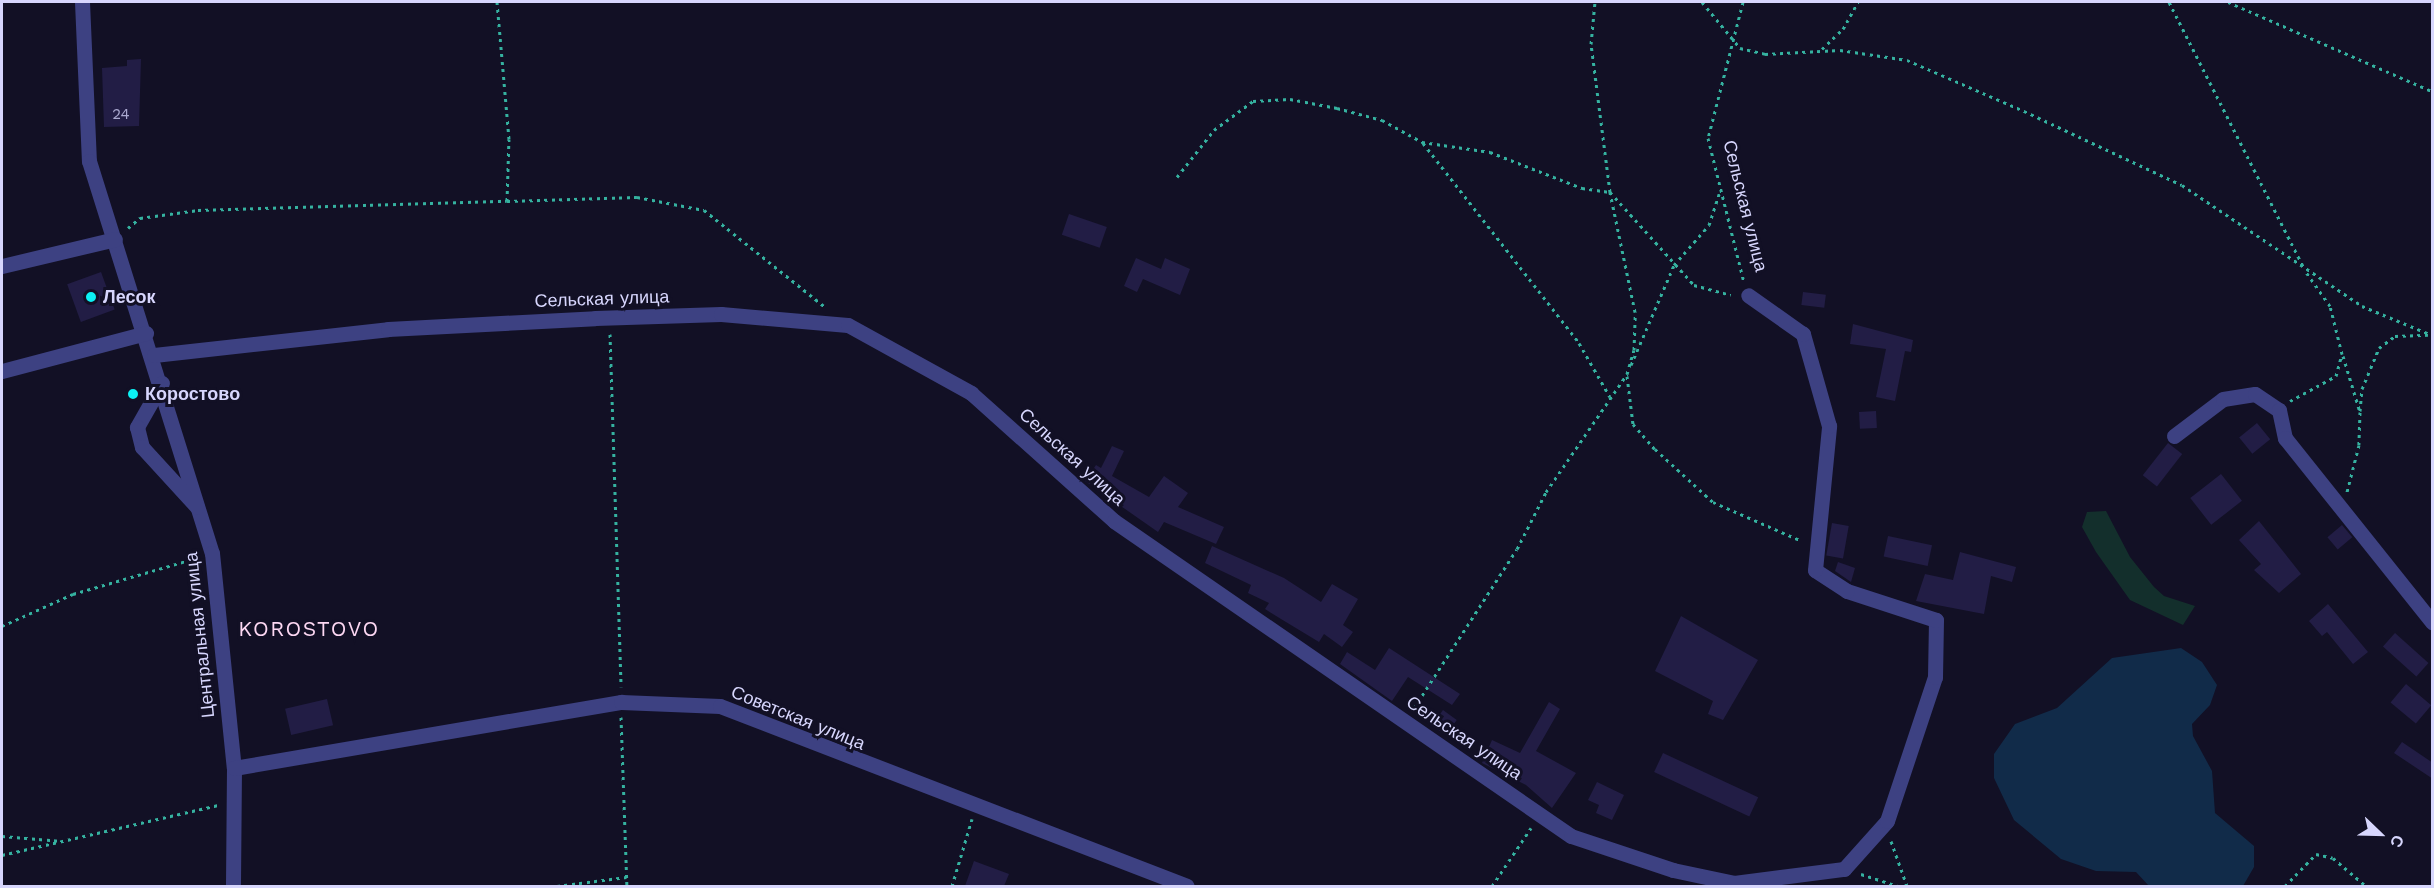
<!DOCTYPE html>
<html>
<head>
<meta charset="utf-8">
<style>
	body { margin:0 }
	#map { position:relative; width:2434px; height:888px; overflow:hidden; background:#121025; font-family:"Work Sans",sans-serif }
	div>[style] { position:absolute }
	.green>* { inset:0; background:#132f2c }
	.water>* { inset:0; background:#112b49 }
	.building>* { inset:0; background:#221d45; transform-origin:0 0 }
	.path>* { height:3px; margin-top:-1.5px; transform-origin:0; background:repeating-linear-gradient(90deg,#35b2a0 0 3px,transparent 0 7.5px) }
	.minor>* { height:15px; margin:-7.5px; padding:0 7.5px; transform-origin:7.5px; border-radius:7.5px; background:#3d4182 }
	.dots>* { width:16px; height:16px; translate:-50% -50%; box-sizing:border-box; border:3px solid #121025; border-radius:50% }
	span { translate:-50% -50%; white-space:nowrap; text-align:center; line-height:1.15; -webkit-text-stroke:6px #121025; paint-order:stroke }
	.number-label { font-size:15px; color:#aaa8cf }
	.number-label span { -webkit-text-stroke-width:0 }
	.street-label { font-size:18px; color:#d7d6fd }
	.poi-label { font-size:18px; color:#d7d6fd; font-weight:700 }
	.left { translate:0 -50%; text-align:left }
	.quarter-label { font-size:21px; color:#fdd8f3; letter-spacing:1.5px }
	.frame { position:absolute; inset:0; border:3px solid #d7d6fd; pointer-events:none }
	.north { position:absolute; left:2350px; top:804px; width:60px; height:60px; -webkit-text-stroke:4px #121025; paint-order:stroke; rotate:113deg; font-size:16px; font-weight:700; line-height:24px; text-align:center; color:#d7d6fd }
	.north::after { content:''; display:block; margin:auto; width:21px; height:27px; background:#d7d6fd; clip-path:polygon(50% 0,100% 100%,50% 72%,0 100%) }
</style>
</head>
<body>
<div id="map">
	<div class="green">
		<i style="clip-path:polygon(2106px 511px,2130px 557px,2154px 587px,2164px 596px,2195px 606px,2183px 625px,2130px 600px,2096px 552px,2082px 527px,2087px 512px)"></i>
	</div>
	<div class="water">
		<i style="clip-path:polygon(2181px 648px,2202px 662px,2217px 685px,2210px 705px,2192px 724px,2193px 736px,2212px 771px,2215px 813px,2254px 846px,2254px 867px,2243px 886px,2149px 886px,2136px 872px,2096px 871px,2061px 859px,2014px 820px,1994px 778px,1994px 754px,2015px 724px,2057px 708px,2112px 658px)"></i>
	</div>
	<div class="building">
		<i style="clip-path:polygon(141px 59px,139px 126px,104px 127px,102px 68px,127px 66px,127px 60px)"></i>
		<i style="left:1069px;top:214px;width:40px;height:22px;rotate:19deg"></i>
		<i style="clip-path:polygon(1136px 258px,1161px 269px,1165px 258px,1190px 269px,1180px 295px,1143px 279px,1137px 292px,1124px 286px)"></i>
		<i style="left:101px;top:272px;width:40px;height:36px;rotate:70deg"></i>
		<i style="left:1803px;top:292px;width:23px;height:13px;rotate:7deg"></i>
		<i style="clip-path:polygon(1853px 324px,1913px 340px,1911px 352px,1905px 351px,1895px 401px,1876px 397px,1886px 349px,1850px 344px)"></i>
		<i style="left:1876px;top:411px;width:17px;height:17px;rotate:87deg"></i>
		<i style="left:2257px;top:423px;width:21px;height:23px;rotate:51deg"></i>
		<i style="left:2168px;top:443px;width:18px;height:41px;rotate:38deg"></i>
		<i style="clip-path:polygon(1112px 446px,1124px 451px,1112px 476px,1149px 497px,1164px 476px,1188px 493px,1178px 507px,1224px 527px,1216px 544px,1164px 522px,1158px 532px,1085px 481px,1096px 465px,1101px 468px)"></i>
		<i style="left:2221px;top:474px;width:34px;height:39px;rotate:52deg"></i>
		<i style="clip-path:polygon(2259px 521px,2301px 574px,2279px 593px,2254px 570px,2261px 564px,2239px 540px)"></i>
		<i style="left:1832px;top:523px;width:17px;height:33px;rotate:10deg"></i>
		<i style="left:2342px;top:525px;width:16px;height:19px;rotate:50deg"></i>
		<i style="left:1888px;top:536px;width:45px;height:21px;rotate:12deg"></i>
		<i style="clip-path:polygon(1212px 546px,1284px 578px,1321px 602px,1332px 584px,1358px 599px,1343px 625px,1353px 632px,1342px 647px,1324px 634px,1319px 642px,1281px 619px,1265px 609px,1269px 603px,1248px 593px,1251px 585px,1205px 563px)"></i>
		<i style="clip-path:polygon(1960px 552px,2016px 567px,2012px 582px,1991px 576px,1984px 614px,1916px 601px,1925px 574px,1953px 580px)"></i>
		<i style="clip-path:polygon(1838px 562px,1855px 568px,1851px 582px,1835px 571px)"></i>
		<i style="clip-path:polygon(2328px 604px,2368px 652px,2353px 664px,2327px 632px,2322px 636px,2309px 621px)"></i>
		<i style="clip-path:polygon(1681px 616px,1758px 660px,1723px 720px,1708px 714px,1713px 701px,1655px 671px)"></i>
		<i style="left:2395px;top:633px;width:45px;height:18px;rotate:42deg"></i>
		<i style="clip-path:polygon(1389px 648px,1460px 694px,1452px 705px,1408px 677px,1392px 701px,1340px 664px,1347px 652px,1375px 670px)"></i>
		<i style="left:2406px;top:684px;width:33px;height:24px;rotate:40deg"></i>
		<i style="left:327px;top:699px;width:27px;height:43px;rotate:77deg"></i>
		<i style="clip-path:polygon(1549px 702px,1560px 709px,1536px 751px,1576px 773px,1552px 808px,1526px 785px,1482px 763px,1492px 740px,1520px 753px)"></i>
		<i style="left:1443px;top:710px;width:17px;height:19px;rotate:36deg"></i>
		<i style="clip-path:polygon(2402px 742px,2433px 763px,2433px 779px,2394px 753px)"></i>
		<i style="left:1663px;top:753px;width:105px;height:21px;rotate:25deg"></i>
		<i style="clip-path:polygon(1597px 782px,1624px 795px,1612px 820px,1596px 813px,1599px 805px,1588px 800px)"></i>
		<i style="clip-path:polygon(974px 861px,1009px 874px,1004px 886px,965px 886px)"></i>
	</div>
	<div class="path">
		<i style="left:1702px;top:2px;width:60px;rotate:50.4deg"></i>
		<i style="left:1740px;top:48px;width:26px;rotate:13deg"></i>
		<i style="left:1765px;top:54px;width:75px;rotate:-3.1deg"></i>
		<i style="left:1840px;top:50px;width:68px;rotate:8.5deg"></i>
		<i style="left:1907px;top:60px;width:128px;rotate:23.6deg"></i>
		<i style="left:2024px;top:111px;width:174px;rotate:25.1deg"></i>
		<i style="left:2182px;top:185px;width:217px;rotate:33.9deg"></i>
		<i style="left:2362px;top:306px;width:76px;rotate:22.5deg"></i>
		<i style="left:1743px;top:2px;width:140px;rotate:104.4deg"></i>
		<i style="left:1708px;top:138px;width:148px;rotate:76deg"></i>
		<i style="left:2169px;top:2px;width:296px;rotate:63.1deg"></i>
		<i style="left:2228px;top:2px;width:223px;rotate:23.6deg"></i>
		<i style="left:1822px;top:49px;width:29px;rotate:-44deg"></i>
		<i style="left:1843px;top:29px;width:31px;rotate:-61deg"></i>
		<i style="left:1423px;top:143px;width:254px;rotate:52deg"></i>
		<i style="left:1579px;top:343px;width:62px;rotate:60.1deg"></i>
		<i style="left:1177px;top:177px;width:60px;rotate:-51.8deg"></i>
		<i style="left:1214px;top:130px;width:49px;rotate:-36.6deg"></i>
		<i style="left:1253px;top:101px;width:37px;rotate:-3deg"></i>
		<i style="left:1290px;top:99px;width:48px;rotate:10.8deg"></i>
		<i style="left:1337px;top:108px;width:47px;rotate:14.9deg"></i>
		<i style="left:1382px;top:120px;width:46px;rotate:28.8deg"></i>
		<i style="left:1422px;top:142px;width:69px;rotate:8.4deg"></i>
		<i style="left:1490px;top:152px;width:99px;rotate:21.4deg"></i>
		<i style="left:1582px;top:188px;width:28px;rotate:8deg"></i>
		<i style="left:1610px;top:192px;width:125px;rotate:47.9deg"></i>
		<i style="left:1694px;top:285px;width:38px;rotate:15deg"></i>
		<i style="left:507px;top:201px;width:130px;rotate:-1.8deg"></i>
		<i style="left:637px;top:197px;width:68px;rotate:11deg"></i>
		<i style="left:704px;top:210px;width:154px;rotate:38.7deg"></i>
		<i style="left:128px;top:228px;width:16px;rotate:-40deg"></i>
		<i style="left:140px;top:218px;width:59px;rotate:-7.9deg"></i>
		<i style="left:198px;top:210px;width:309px;rotate:-1.7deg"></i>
		<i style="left:507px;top:201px;width:62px;rotate:-88.2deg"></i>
		<i style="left:509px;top:139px;width:138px;rotate:-95deg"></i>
		<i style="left:610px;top:334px;width:353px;rotate:88.2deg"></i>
		<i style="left:2343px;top:356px;width:59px;rotate:73.1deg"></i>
		<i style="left:2360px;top:412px;width:33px;rotate:92deg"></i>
		<i style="left:2359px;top:445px;width:49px;rotate:104.3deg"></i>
		<i style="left:1631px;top:365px;width:109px;rotate:-66.7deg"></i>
		<i style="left:1674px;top:265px;width:53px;rotate:-48.8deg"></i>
		<i style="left:1709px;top:225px;width:33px;rotate:-72deg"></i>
		<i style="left:1627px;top:376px;width:48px;rotate:82.9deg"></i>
		<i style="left:1633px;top:424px;width:33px;rotate:49deg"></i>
		<i style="left:1655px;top:449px;width:79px;rotate:42.4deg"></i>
		<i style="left:1713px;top:502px;width:97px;rotate:23.7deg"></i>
		<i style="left:2290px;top:401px;width:52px;rotate:-28.5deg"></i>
		<i style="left:2336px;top:376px;width:23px;rotate:-75deg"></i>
		<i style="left:2342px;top:354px;width:49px;rotate:-104deg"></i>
		<i style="left:2330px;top:306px;width:42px;rotate:-125.2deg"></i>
		<i style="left:2360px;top:411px;width:22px;rotate:-85deg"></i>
		<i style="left:2362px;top:389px;width:44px;rotate:-67.5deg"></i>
		<i style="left:2379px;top:348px;width:20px;rotate:-37deg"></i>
		<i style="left:2395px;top:336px;width:33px;rotate:-2deg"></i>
		<i style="left:2px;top:626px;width:78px;rotate:-24.3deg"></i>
		<i style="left:73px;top:594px;width:128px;rotate:-16.3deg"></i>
		<i style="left:1414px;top:708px;width:189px;rotate:-57.1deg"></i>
		<i style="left:1517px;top:549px;width:64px;rotate:-63deg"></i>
		<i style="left:1546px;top:492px;width:143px;rotate:-55.5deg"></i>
		<i style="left:1627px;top:374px;width:25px;rotate:-74deg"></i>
		<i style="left:1634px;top:350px;width:38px;rotate:-88deg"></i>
		<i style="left:1635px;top:312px;width:123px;rotate:-101.8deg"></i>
		<i style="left:1610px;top:192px;width:149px;rotate:-97.3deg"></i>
		<i style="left:1591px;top:44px;width:42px;rotate:-84.6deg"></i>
		<i style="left:621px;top:717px;width:169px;rotate:88deg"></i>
		<i style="left:2px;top:836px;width:60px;rotate:4.8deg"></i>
		<i style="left:1891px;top:841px;width:48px;rotate:70.4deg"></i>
		<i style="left:2px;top:855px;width:222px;rotate:-13deg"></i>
		<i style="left:1861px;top:874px;width:40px;rotate:18deg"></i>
		<i style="left:557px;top:886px;width:70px;rotate:-7.4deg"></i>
		<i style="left:952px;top:886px;width:70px;rotate:-73.4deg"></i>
		<i style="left:1492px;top:886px;width:70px;rotate:-56.1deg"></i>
		<i style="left:2285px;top:886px;width:45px;rotate:-45.9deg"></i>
		<i style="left:2316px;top:854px;width:17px;rotate:13deg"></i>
		<i style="left:2333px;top:858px;width:43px;rotate:40.3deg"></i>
	</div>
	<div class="minor">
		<i style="left:82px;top:2px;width:159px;rotate:87.5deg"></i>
		<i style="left:89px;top:161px;width:411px;rotate:72.6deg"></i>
		<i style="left:212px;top:553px;width:216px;rotate:84.2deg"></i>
		<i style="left:234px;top:768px;width:118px;rotate:90.5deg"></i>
		<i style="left:2px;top:266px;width:116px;rotate:-13.4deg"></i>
		<i style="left:154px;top:355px;width:235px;rotate:-6.3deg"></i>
		<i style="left:388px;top:329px;width:207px;rotate:-3deg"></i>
		<i style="left:595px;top:318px;width:126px;rotate:-1.8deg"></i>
		<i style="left:721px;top:314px;width:127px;rotate:5deg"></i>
		<i style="left:848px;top:325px;width:141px;rotate:28.9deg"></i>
		<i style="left:971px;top:393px;width:192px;rotate:41.8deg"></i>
		<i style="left:1114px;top:521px;width:555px;rotate:34.58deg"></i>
		<i style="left:1571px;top:836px;width:108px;rotate:18.4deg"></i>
		<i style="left:1673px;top:870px;width:62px;rotate:12deg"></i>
		<i style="left:1734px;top:883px;width:111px;rotate:-7.3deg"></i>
		<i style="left:1844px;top:869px;width:64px;rotate:-48.1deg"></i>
		<i style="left:1887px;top:821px;width:152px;rotate:-71.6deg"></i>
		<i style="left:1935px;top:677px;width:57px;rotate:-89deg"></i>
		<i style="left:1936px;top:620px;width:94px;rotate:-162deg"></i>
		<i style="left:1847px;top:591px;width:38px;rotate:-147deg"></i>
		<i style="left:1815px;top:570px;width:145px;rotate:-84.4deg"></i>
		<i style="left:1829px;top:426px;width:96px;rotate:-105.8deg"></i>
		<i style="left:1803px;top:334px;width:67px;rotate:-144.7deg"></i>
		<i style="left:2px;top:371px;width:149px;rotate:-14.8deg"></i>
		<i style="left:162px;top:383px;width:51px;rotate:119.6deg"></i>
		<i style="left:137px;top:427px;width:21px;rotate:76deg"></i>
		<i style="left:142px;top:447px;width:81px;rotate:47.5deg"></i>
		<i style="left:2174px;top:436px;width:61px;rotate:-37.1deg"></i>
		<i style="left:2223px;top:399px;width:32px;rotate:-9deg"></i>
		<i style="left:2255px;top:394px;width:29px;rotate:34deg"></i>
		<i style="left:2279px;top:410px;width:29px;rotate:78deg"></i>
		<i style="left:2285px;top:438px;width:236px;rotate:51.4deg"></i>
		<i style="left:234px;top:768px;width:393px;rotate:-9.7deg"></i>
		<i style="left:621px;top:702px;width:99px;rotate:2.3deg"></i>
		<i style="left:720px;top:706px;width:500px;rotate:21.08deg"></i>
	</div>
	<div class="dots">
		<i style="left:91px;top:297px;background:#0cf1f4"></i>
		<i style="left:133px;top:394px;background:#0cf1f4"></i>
	</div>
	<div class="number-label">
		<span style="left:121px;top:115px">24</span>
	</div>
	<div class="street-label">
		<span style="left:1745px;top:206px;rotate:76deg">Сельская улица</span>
		<span style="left:602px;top:299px;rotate:-2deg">Сельская улица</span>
		<span style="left:1072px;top:457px;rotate:42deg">Сельская улица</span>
		<span style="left:200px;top:635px;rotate:-96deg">Центральная улица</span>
		<span style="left:798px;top:718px;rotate:22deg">Советская улица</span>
		<span style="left:1464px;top:738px;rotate:34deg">Сельская улица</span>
	</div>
	<div class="poi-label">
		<span class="left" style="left:103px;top:297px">Лесок</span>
		<span class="left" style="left:145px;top:394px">Коростово</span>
	</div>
	<div class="quarter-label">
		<span style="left:309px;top:629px">KOROSTOVO</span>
	</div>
	<div class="frame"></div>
	<div class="north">С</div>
</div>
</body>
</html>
